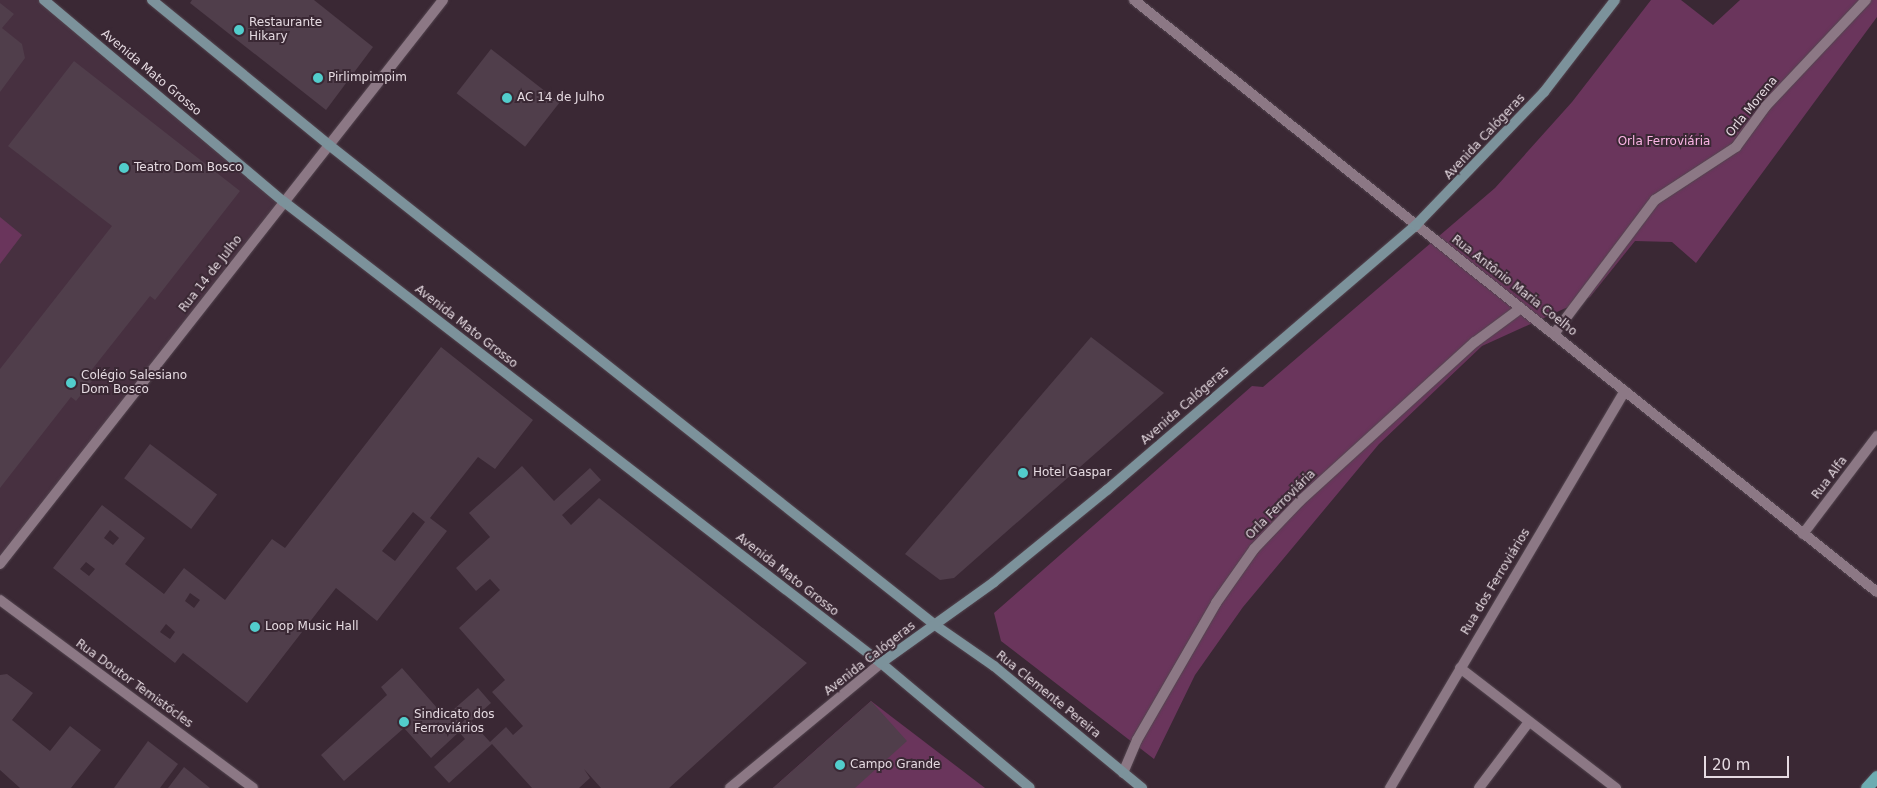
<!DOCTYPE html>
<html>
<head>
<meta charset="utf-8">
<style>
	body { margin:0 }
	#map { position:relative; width:1877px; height:788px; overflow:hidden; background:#3a2834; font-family:"DejaVu Sans",sans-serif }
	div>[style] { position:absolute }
	.built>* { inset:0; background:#473040 }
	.green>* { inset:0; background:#6a355c }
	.building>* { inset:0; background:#503e4b; transform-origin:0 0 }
	.roads { filter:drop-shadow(0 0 1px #53454f) drop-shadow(0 0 1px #53454f) }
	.service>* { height:10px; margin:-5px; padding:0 5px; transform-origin:5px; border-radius:5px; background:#8c7885 }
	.pedestrian>* { height:10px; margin:-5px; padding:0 5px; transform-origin:5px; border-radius:5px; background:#8c7885 }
	.minor>* { height:10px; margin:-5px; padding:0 5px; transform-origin:5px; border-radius:5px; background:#8c7885 }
	.tertiary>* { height:10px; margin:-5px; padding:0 5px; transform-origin:5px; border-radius:5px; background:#8c7885 }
	.secondary>* { height:10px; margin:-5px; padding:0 5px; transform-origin:5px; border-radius:5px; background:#7c929b }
	.primary>* { height:12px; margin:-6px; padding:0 6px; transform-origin:6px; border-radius:6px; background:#6cacb1 }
	.dots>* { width:14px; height:14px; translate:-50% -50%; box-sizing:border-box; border:2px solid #3a2834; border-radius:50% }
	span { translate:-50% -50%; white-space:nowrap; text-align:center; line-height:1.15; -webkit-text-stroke:4px #3a2834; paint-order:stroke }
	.poi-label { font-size:12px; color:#e5dae1 }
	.left { translate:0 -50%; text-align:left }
	.street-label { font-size:12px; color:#e5dae1 }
	.park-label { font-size:12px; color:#fcb6e6 }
	.scale { position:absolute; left:1704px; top:756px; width:85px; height:22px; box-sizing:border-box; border:2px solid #e5dae1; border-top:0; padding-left:6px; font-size:15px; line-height:18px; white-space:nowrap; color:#e5dae1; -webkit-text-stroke:4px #3a2834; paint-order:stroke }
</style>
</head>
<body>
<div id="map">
	<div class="built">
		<i style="clip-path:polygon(0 0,44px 0,283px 201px,0 564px)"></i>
	</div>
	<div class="green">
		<i style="clip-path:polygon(1651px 0,1681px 0,1713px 25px,1740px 0,1877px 0,1877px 17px,1696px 263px,1672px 242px,1635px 241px,1590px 297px,1482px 346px,1379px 444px,1243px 607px,1195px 675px,1154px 759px,1001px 641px,994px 613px,1252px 386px,1263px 387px,1495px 188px,1572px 102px)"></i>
		<i style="clip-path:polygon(0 217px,22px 235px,0 264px)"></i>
		<i style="clip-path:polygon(871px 701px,985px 788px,773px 788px)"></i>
	</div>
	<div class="building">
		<i style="clip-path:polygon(192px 0,314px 0,373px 47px,326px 110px,190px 3px)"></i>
		<i style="clip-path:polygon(0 3px,14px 14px,2px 28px,22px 44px,25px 58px,0 92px)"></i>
		<i style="left:491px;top:49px;width:87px;height:56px;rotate:38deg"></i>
		<i style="clip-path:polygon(74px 61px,240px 191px,155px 300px,150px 296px,90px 372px,96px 376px,76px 401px,71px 397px,0 488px,0 369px,112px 226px,8px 146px)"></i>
		<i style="clip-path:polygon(1091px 337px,1164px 393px,954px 578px,940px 580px,905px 554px)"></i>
		<i style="clip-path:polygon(evenodd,441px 347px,533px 420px,495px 469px,478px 457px,430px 518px,447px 531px,377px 621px,336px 588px,247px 703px,183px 653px,175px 663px,53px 568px,102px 505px,145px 538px,125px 564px,164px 594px,184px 568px,225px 600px,272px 539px,285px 548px,441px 347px,413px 512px,425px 522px,395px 561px,382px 551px,413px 512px,441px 347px,110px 530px,119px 538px,113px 545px,104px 538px,110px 530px,441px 347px,86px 562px,95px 569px,89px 576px,80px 569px,86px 562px,441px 347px,190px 593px,200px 600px,194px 608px,185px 601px,190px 593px,441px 347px,166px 624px,175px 632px,170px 639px,160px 632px,166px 624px)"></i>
		<i style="left:150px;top:444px;width:84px;height:43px;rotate:37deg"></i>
		<i style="clip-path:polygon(522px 466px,554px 501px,590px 468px,601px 480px,562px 515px,571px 525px,599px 498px,807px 663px,669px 788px,601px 788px,584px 769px,590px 778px,579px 788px,532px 788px,492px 744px,449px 783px,434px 767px,465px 739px,459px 732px,431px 758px,404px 728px,344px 781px,321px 755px,387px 695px,381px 687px,402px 668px,445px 717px,478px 688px,491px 703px,471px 721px,490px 742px,506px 727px,513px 735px,523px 726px,492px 692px,505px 680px,459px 628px,500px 590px,490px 579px,476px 591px,456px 568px,490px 537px,469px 513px)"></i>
		<i style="clip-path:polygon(7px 674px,33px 693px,12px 720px,50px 751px,70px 726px,101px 750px,71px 788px,20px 788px,0 770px,0 675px)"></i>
		<i style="clip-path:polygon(871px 701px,907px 741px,855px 788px,773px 788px)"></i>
		<i style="clip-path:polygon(148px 741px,178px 764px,160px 788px,114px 788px)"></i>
		<i style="clip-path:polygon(184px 767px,210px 788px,168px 788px)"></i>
	</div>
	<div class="roads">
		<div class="service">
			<i style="left:1460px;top:668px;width:197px;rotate:37.6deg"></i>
			<i style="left:1479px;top:788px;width:83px;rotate:-52.9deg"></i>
		</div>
		<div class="pedestrian">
			<i style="left:1554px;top:334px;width:168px;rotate:-53deg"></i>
			<i style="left:1655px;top:200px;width:97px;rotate:-33.2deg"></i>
			<i style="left:1736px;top:147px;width:51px;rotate:-53.8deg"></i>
			<i style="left:1766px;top:106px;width:146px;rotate:-46.7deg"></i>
			<i style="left:1123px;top:773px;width:36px;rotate:-67deg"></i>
			<i style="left:1137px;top:740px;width:158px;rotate:-60deg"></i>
			<i style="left:1216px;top:603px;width:66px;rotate:-54.9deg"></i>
			<i style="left:1254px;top:549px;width:66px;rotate:-46.2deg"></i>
			<i style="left:1300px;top:501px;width:236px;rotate:-42.3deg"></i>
			<i style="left:1475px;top:342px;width:57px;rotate:-36.5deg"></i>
		</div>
		<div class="minor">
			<i style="left:1803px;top:534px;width:123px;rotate:-52.9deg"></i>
			<i style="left:0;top:600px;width:315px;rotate:36.6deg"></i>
			<i style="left:730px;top:788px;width:196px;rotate:-39.6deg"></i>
			<i style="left:1390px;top:788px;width:461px;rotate:-59.4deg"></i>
		</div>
		<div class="tertiary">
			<i style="left:1134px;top:0;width:950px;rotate:38.55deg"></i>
			<i style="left:0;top:564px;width:717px;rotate:-51.85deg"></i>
		</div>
		<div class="secondary">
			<i style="left:44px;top:0;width:312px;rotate:40.1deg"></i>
			<i style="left:283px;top:201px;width:756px;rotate:37.69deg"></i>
			<i style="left:881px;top:663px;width:194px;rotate:40deg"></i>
			<i style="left:152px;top:0;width:229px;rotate:39.3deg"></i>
			<i style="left:329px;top:145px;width:773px;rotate:38.38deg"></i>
			<i style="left:935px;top:625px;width:72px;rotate:34.8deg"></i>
			<i style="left:994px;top:666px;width:192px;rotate:39.5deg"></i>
			<i style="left:881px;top:663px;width:139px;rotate:-35.6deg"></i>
			<i style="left:994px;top:582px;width:146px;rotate:-39.2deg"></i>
			<i style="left:1107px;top:490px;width:407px;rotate:-40.6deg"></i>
			<i style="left:1416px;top:225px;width:185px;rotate:-46.1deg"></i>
			<i style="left:1544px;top:92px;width:116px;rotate:-52.3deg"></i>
		</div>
		<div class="primary">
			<i style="left:1867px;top:788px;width:15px;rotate:-48deg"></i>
		</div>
	</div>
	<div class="dots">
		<i style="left:239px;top:30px;background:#52cdcc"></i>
		<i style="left:318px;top:78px;background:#52cdcc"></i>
		<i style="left:507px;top:98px;background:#52cdcc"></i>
		<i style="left:124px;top:168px;background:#52cdcc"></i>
		<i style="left:71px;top:383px;background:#52cdcc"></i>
		<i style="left:1023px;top:473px;background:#52cdcc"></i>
		<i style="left:255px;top:627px;background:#52cdcc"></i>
		<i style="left:404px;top:722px;background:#52cdcc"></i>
		<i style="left:840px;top:765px;background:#52cdcc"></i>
	</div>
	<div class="poi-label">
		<span class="left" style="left:249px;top:30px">Restaurante<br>Hikary</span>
		<span class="left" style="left:328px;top:78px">Pirlimpimpim</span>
		<span class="left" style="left:517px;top:98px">AC 14 de Julho</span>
		<span class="left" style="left:134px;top:168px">Teatro Dom Bosco</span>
		<span class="left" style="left:81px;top:383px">Colégio Salesiano<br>Dom Bosco</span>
		<span class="left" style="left:1033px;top:473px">Hotel Gaspar</span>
		<span class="left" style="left:265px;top:627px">Loop Music Hall</span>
		<span class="left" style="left:414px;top:722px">Sindicato dos<br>Ferroviários</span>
		<span class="left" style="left:850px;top:765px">Campo Grande</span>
	</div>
	<div class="street-label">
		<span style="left:151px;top:73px;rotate:40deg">Avenida Mato Grosso</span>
		<span style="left:1752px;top:107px;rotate:-51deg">Orla Morena</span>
		<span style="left:1485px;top:137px;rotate:-47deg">Avenida Calógeras</span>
		<span style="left:211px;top:274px;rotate:-52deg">Rua 14 de Julho</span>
		<span style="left:1514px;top:286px;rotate:38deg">Rua Antônio Maria Coelho</span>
		<span style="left:466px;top:327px;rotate:38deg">Avenida Mato Grosso</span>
		<span style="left:1185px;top:406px;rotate:-41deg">Avenida Calógeras</span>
		<span style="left:1830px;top:478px;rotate:-53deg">Rua Alfa</span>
		<span style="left:1281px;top:505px;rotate:-45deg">Orla Ferroviária</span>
		<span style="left:787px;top:575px;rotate:38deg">Avenida Mato Grosso</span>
		<span style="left:1496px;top:582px;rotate:-59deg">Rua dos Ferroviários</span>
		<span style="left:870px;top:659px;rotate:-38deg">Avenida Calógeras</span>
		<span style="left:134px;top:684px;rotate:36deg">Rua Doutor Temistócles</span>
		<span style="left:1048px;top:695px;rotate:39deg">Rua Clemente Pereira</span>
	</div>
	<div class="park-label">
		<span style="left:1664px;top:142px">Orla Ferroviária</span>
	</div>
	<div class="scale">20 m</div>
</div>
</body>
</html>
